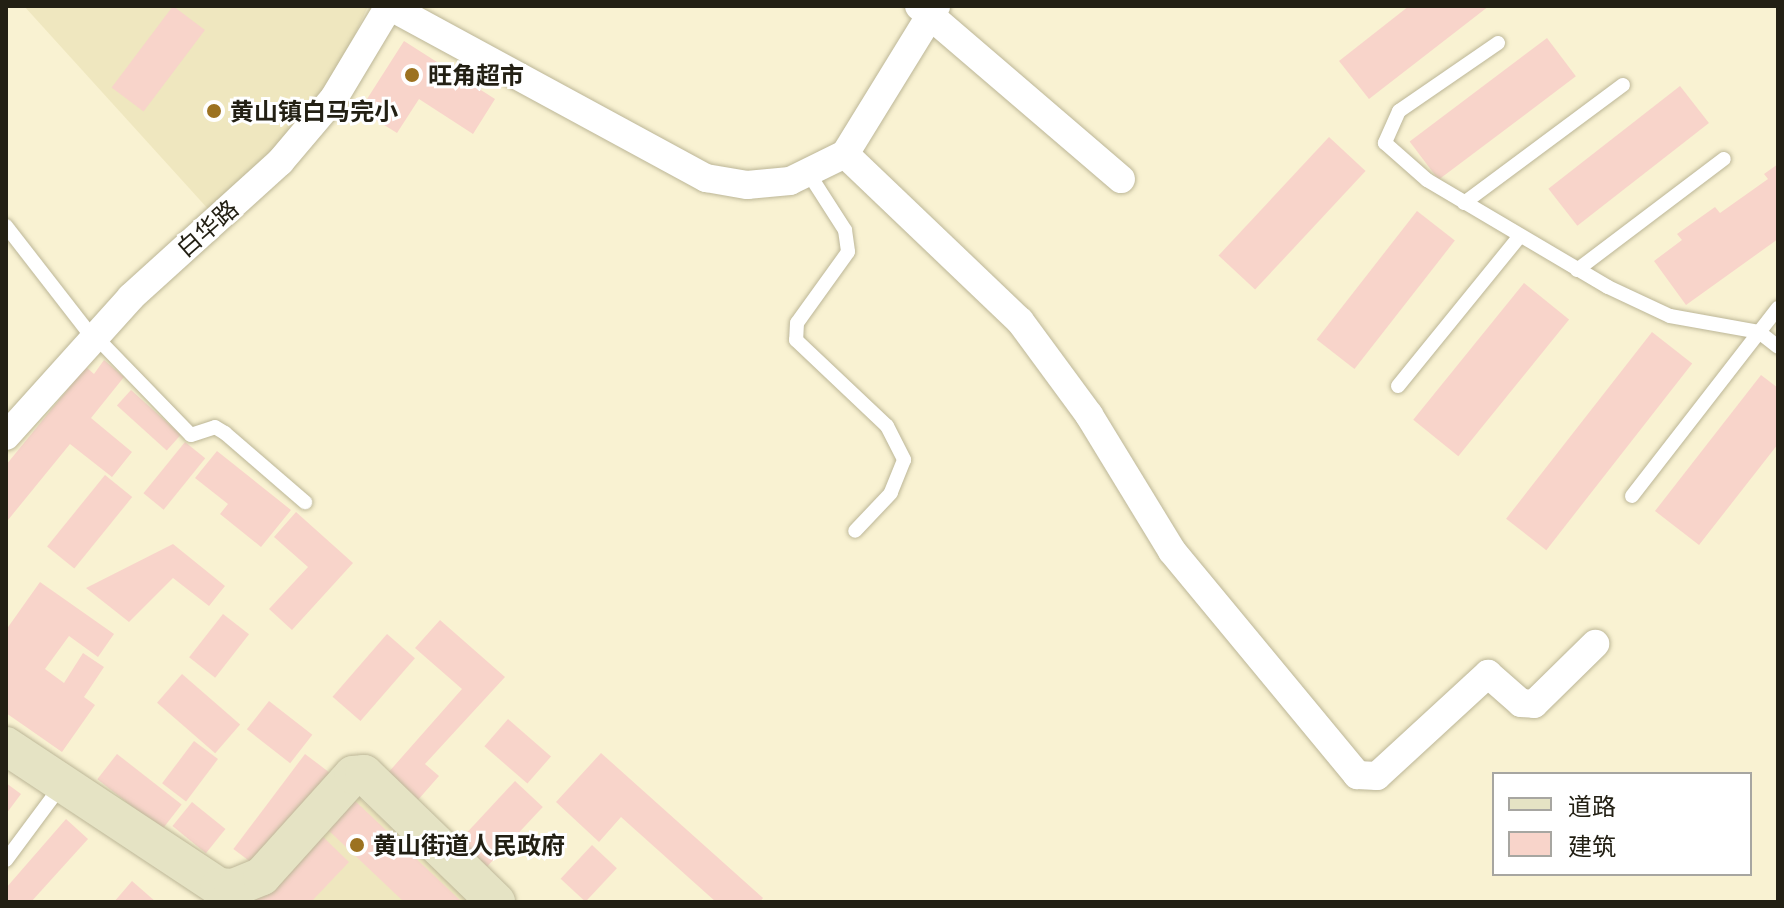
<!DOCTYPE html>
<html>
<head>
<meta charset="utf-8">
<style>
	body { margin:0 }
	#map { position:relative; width:1784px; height:908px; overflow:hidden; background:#f9f2d2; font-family:"Exo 2","Noto Sans SC",sans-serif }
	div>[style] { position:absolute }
	.built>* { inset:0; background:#efe7bf }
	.building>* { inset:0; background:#f8d4ca; transform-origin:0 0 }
	.roads { filter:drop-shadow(0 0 2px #bcb697) drop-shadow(0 0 2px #bcb697) }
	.lane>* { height:14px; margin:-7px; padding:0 7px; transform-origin:7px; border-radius:7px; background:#fff }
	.street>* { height:28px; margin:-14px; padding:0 14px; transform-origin:14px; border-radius:14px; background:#fff }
	.secondary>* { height:38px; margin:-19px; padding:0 19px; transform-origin:19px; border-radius:19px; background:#e5e3c4 }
	.dots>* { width:22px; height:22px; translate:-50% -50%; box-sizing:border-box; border:4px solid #fff; border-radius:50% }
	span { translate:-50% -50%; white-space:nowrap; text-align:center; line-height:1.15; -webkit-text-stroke:6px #fff; paint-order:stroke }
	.poi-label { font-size:24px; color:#232014; font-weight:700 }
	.left { translate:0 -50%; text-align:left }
	.street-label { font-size:24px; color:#232014 }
	.frame { position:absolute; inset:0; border:8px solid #232014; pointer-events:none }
	.legend { position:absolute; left:1492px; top:772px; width:260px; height:104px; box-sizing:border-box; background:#fff; border:2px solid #a7a6a1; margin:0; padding:10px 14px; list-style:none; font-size:24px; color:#232014 }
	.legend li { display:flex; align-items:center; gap:16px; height:40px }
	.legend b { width:40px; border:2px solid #a7a6a1 }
</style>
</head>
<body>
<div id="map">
	<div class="built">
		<i style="clip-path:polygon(24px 6px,368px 6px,335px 79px,284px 143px,209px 210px)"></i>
		<i style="clip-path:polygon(355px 794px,470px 902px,252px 902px)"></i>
	</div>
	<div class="building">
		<i style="left:173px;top:6px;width:40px;height:102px;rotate:37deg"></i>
		<i style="clip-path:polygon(1409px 6px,1489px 6px,1369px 99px,1339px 61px)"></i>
		<i style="left:1547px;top:38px;width:48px;height:172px;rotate:53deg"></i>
		<i style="clip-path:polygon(404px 41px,495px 99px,473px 134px,419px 99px,397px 133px,360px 110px)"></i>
		<i style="left:1680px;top:86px;width:47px;height:167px;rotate:52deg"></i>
		<i style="left:1329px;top:137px;width:50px;height:162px;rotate:43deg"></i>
		<i style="clip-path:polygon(1778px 164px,1778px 239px,1686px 305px,1654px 261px,1682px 240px,1677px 234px,1715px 207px,1720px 213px,1768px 179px,1764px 174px)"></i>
		<i style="left:1417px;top:211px;width:48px;height:163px;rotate:38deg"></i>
		<i style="left:1524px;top:283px;width:58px;height:176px;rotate:39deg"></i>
		<i style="left:1652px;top:332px;width:51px;height:237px;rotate:38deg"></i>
		<i style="clip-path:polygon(104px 360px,124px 377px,91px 418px,132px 452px,112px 477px,70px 444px,8px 520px,6px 465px,86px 367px,94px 374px)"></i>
		<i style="clip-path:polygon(1761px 375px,1778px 388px,1778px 444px,1699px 545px,1655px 511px)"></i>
		<i style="left:131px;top:390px;width:67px;height:21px;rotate:42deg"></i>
		<i style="left:185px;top:442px;width:26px;height:66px;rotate:39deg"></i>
		<i style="clip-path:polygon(217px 451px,291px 510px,261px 547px,220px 514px,228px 504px,195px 478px)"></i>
		<i style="left:105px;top:475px;width:35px;height:92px;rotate:39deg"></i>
		<i style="clip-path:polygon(296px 512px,353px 563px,292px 630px,269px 609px,308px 567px,274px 537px)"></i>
		<i style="clip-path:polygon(173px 544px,225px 586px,209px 606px,173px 578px,129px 622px,86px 588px)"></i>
		<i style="clip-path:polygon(40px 582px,114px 634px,98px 657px,69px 636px,45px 669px,64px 683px,83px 653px,104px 667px,84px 697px,95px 705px,62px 752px,6px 713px,6px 630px)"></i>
		<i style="left:223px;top:614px;width:33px;height:55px;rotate:38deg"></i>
		<i style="clip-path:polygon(440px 620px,505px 677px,425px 764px,439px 776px,417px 801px,387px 774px,462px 689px,415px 648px)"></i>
		<i style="left:387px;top:634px;width:37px;height:83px;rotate:41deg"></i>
		<i style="left:182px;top:674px;width:77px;height:38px;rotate:41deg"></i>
		<i style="left:269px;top:701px;width:55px;height:36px;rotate:38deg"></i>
		<i style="left:508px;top:719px;width:57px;height:36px;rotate:41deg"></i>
		<i style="left:194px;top:741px;width:30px;height:53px;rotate:37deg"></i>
		<i style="clip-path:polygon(601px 753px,763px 898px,760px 902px,716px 902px,621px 817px,599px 842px,556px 802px)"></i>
		<i style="left:117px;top:754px;width:82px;height:32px;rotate:38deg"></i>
		<i style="left:305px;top:754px;width:31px;height:119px;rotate:37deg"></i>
		<i style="left:515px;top:781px;width:38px;height:86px;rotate:43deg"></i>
		<i style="clip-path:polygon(6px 783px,21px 794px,6px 814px)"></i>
		<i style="clip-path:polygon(352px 798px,462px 902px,404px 902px,325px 827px)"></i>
		<i style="left:192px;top:802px;width:43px;height:31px;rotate:39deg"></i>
		<i style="clip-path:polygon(66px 819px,88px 839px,31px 902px,6px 902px,6px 888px)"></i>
		<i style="clip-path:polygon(320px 834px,349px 862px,311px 902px,254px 902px)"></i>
		<i style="left:592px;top:845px;width:34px;height:46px;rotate:43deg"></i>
		<i style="clip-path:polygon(132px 881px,156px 902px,114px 902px)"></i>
	</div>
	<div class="roads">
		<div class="lane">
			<i style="left:1498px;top:43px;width:120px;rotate:145.5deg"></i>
			<i style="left:1399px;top:111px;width:35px;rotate:114deg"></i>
			<i style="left:1385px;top:143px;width:56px;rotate:41.4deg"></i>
			<i style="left:1427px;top:180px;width:210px;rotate:30.6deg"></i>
			<i style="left:1608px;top:287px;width:68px;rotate:25.1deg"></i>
			<i style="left:1670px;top:316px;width:90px;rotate:10.2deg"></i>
			<i style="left:1759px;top:332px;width:24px;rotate:38deg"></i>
			<i style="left:809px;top:174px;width:67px;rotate:57.3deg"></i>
			<i style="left:845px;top:230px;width:22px;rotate:82deg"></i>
			<i style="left:848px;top:252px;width:87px;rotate:125.7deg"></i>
			<i style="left:797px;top:323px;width:17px;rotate:93deg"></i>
			<i style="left:796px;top:340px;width:125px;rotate:43.4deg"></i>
			<i style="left:887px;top:426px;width:38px;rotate:63deg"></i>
			<i style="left:904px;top:460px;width:35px;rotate:112deg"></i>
			<i style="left:891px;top:493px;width:52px;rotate:133.5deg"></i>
			<i style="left:1464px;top:203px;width:198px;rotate:-36.6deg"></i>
			<i style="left:6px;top:226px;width:140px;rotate:52.2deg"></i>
			<i style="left:1577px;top:270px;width:184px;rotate:-37.1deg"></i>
			<i style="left:94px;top:335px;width:139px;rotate:45.9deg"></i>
			<i style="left:191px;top:435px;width:25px;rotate:-18deg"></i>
			<i style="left:215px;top:427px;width:12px;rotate:31deg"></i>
			<i style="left:225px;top:433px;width:106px;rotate:40.8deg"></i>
			<i style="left:1398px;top:386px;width:192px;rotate:-50.9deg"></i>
			<i style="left:1632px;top:496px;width:238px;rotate:-52.2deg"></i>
			<i style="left:6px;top:860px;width:92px;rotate:-53.4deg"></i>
		</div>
		<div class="street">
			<i style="left:389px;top:6px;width:361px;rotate:28.5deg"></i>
			<i style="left:706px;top:178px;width:42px;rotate:9.7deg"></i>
			<i style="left:747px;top:185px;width:43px;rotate:-5.3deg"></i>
			<i style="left:790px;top:181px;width:61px;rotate:-26.1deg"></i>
			<i style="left:845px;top:154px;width:174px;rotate:-58.4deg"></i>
			<i style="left:919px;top:6px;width:266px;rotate:40.6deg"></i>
			<i style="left:845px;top:154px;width:242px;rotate:43.7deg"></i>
			<i style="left:1020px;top:321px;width:117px;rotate:53.7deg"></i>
			<i style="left:1089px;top:415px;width:159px;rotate:58.6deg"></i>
			<i style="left:1172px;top:551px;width:291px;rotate:50.4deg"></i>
			<i style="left:1357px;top:775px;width:20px;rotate:3deg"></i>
			<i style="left:1377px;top:776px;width:151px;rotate:-42.6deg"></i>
			<i style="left:1488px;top:674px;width:44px;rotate:41.3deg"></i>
			<i style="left:1521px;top:703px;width:13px;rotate:4deg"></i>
			<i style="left:1534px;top:704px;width:86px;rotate:-44.5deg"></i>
			<i style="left:6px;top:436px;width:187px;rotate:-48deg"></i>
			<i style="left:131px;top:297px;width:201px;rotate:-42.2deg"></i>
			<i style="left:280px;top:162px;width:84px;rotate:-49.8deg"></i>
			<i style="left:334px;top:98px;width:107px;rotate:-59.1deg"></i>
		</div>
		<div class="secondary">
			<i style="left:6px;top:746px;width:255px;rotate:33.5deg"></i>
			<i style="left:219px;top:887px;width:14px;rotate:4deg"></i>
			<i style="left:233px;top:888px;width:31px;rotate:-22deg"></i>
			<i style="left:262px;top:876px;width:136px;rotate:-48deg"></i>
			<i style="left:353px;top:775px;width:11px;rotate:-5deg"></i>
			<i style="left:364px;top:774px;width:184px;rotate:44.1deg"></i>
		</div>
	</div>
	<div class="dots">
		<i style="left:412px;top:75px;background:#9c7220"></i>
		<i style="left:214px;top:111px;background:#9c7220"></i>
		<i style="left:357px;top:845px;background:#9c7220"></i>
	</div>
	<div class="poi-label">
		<span class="left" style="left:428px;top:75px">旺角超市</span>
		<span class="left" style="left:230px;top:111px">黄山镇白马完小</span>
		<span class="left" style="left:373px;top:845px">黄山街道人民政府</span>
	</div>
	<div class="street-label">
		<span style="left:207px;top:228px;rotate:-41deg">白华路</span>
	</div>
	<div class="frame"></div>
	<ul class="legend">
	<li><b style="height:10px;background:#e5e3c4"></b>道路</li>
	<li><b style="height:22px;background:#f8d4ca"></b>建筑</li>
	</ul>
</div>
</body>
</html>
